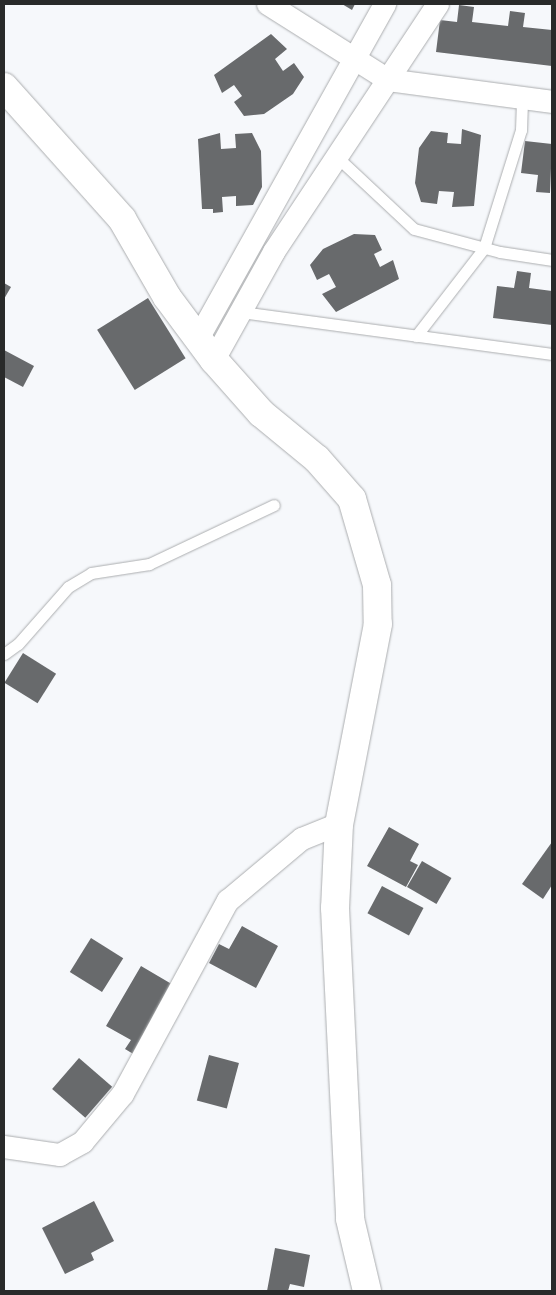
<!DOCTYPE html>
<html>
<head>
<meta charset="utf-8">
<style>
	body { margin:0 }
	#map { position:relative; width:556px; height:1295px; overflow:hidden; background:#f6f8fb; font-family:"Asap Condensed",sans-serif }
	div>[style] { position:absolute }
	.building>* { inset:0; background:#686a6c; transform-origin:0 0 }
	.roads { filter:drop-shadow(0 0 1px #abadaf) drop-shadow(0 0 1px #abadaf) }
	.service>* { height:11px; margin:-5.5px; padding:0 5.5px; transform-origin:5.5px; border-radius:5.5px; background:#fff }
	.minor>* { height:22px; margin:-11px; padding:0 11px; transform-origin:11px; border-radius:11px; background:#fff }
	.secondary>* { height:28px; margin:-14px; padding:0 14px; transform-origin:14px; border-radius:14px; background:#fff }
	span { translate:-50% -50%; white-space:nowrap; text-align:center; line-height:1.15; -webkit-text-stroke:5px #fff; paint-order:stroke }
	.frame { position:absolute; inset:0; border:5px solid #292a2a; pointer-events:none }
</style>
</head>
<body>
<div id="map">
	<div class="building">
		<i style="clip-path:polygon(342px 4px,355px 4px,352px 10px)"></i>
		<i style="clip-path:polygon(459px 5px,474px 7px,472px 22px,508px 26px,510px 11px,525px 13px,523px 27px,552px 30px,552px 66px,436px 52px,440px 20px,457px 22px)"></i>
		<i style="clip-path:polygon(271px 34px,287px 49px,275px 59px,283px 71px,294px 63px,304px 77px,293px 94px,264px 114px,244px 116px,234px 102px,242px 96px,234px 85px,222px 93px,214px 75px)"></i>
		<i style="clip-path:polygon(462px 129px,481px 135px,474px 206px,452px 207px,454px 192px,439px 191px,437px 204px,421px 202px,415px 183px,419px 148px,431px 131px,448px 133px,447px 143px,461px 144px)"></i>
		<i style="clip-path:polygon(220px 133px,221px 149px,236px 148px,235px 134px,252px 133px,261px 151px,262px 187px,253px 205px,236px 206px,236px 196px,222px 197px,223px 212px,213px 213px,213px 209px,202px 209px,198px 139px)"></i>
		<i style="clip-path:polygon(525px 141px,552px 144px,550px 193px,536px 192px,538px 175px,521px 173px)"></i>
		<i style="clip-path:polygon(354px 234px,375px 235px,382px 250px,374px 254px,380px 267px,393px 260px,399px 279px,336px 312px,322px 294px,336px 287px,329px 274px,317px 280px,310px 265px,323px 249px)"></i>
		<i style="clip-path:polygon(517px 271px,531px 273px,529px 288px,552px 291px,552px 325px,493px 318px,497px 286px,514px 288px)"></i>
		<i style="clip-path:polygon(4px 283px,11px 287px,4px 299px)"></i>
		<i style="left:148px;top:298px;width:71px;height:60px;rotate:58deg"></i>
		<i style="clip-path:polygon(4px 350px,34px 366px,23px 387px,4px 377px)"></i>
		<i style="left:23px;top:653px;width:39px;height:35px;rotate:32deg"></i>
		<i style="clip-path:polygon(389px 827px,419px 844px,410px 861px,418px 865px,406px 887px,367px 866px)"></i>
		<i style="clip-path:polygon(552px 842px,552px 885px,543px 899px,522px 884px)"></i>
		<i style="left:422px;top:861px;width:34px;height:30px;rotate:30deg"></i>
		<i style="left:382px;top:886px;width:47px;height:31px;rotate:28deg"></i>
		<i style="clip-path:polygon(242px 926px,278px 946px,256px 988px,209px 963px,219px 944px,229px 949px)"></i>
		<i style="left:91px;top:938px;width:38px;height:40px;rotate:32deg"></i>
		<i style="clip-path:polygon(141px 966px,175px 986px,135px 1055px,125px 1049px,131px 1040px,106px 1026px)"></i>
		<i style="left:209px;top:1055px;width:31px;height:47px;rotate:15deg"></i>
		<i style="left:79px;top:1058px;width:44px;height:41px;rotate:41deg"></i>
		<i style="clip-path:polygon(94px 1201px,114px 1241px,91px 1253px,94px 1260px,65px 1274px,42px 1228px)"></i>
		<i style="clip-path:polygon(275px 1248px,310px 1255px,304px 1287px,290px 1284px,288px 1291px,267px 1291px)"></i>
	</div>
	<div class="roads">
		<div class="service">
			<i style="left:337px;top:157px;width:105px;rotate:43.1deg"></i>
			<i style="left:414px;top:229px;width:89px;rotate:15deg"></i>
			<i style="left:500px;top:252px;width:53px;rotate:8.7deg"></i>
			<i style="left:241px;top:312px;width:314px;rotate:7.7deg"></i>
			<i style="left:416px;top:336px;width:111px;rotate:-52.3deg"></i>
			<i style="left:484px;top:248px;width:124px;rotate:-72.6deg"></i>
			<i style="left:521px;top:130px;width:32px;rotate:-88deg"></i>
			<i style="left:4px;top:654px;width:17px;rotate:-36deg"></i>
			<i style="left:18px;top:644px;width:76px;rotate:-48.7deg"></i>
			<i style="left:68px;top:587px;width:27px;rotate:-31deg"></i>
			<i style="left:91px;top:573px;width:59px;rotate:-8.8deg"></i>
			<i style="left:149px;top:564px;width:138px;rotate:-25.3deg"></i>
		</div>
		<div class="minor">
			<i style="left:268px;top:4px;width:142px;rotate:32.3deg"></i>
			<i style="left:388px;top:80px;width:165px;rotate:7.6deg"></i>
			<i style="left:198px;top:339px;width:384px;rotate:-60.8deg"></i>
			<i style="left:214px;top:360px;width:124px;rotate:-60.9deg"></i>
			<i style="left:274px;top:252px;width:297px;rotate:-56.5deg"></i>
			<i style="left:4px;top:1147px;width:57px;rotate:8.1deg"></i>
			<i style="left:60px;top:1155px;width:26px;rotate:-29deg"></i>
			<i style="left:83px;top:1142px;width:62px;rotate:-50.2deg"></i>
			<i style="left:123px;top:1094px;width:220px;rotate:-61.5deg"></i>
			<i style="left:228px;top:901px;width:97px;rotate:-40deg"></i>
			<i style="left:302px;top:839px;width:40px;rotate:-22deg"></i>
		</div>
		<div class="secondary">
			<i style="left:4px;top:87px;width:177px;rotate:48.2deg"></i>
			<i style="left:122px;top:219px;width:90px;rotate:60deg"></i>
			<i style="left:167px;top:297px;width:79px;rotate:53.3deg"></i>
			<i style="left:214px;top:360px;width:71px;rotate:48.4deg"></i>
			<i style="left:261px;top:413px;width:72px;rotate:39.4deg"></i>
			<i style="left:317px;top:459px;width:53px;rotate:48.8deg"></i>
			<i style="left:352px;top:499px;width:90px;rotate:73.8deg"></i>
			<i style="left:377px;top:585px;width:39px;rotate:89deg"></i>
			<i style="left:378px;top:624px;width:204px;rotate:101deg"></i>
			<i style="left:339px;top:824px;width:84px;rotate:92.7deg"></i>
			<i style="left:335px;top:908px;width:311px;rotate:87.2deg"></i>
			<i style="left:350px;top:1219px;width:74px;rotate:76.7deg"></i>
		</div>
	</div>
	<div class="frame"></div>
</div>
</body>
</html>
